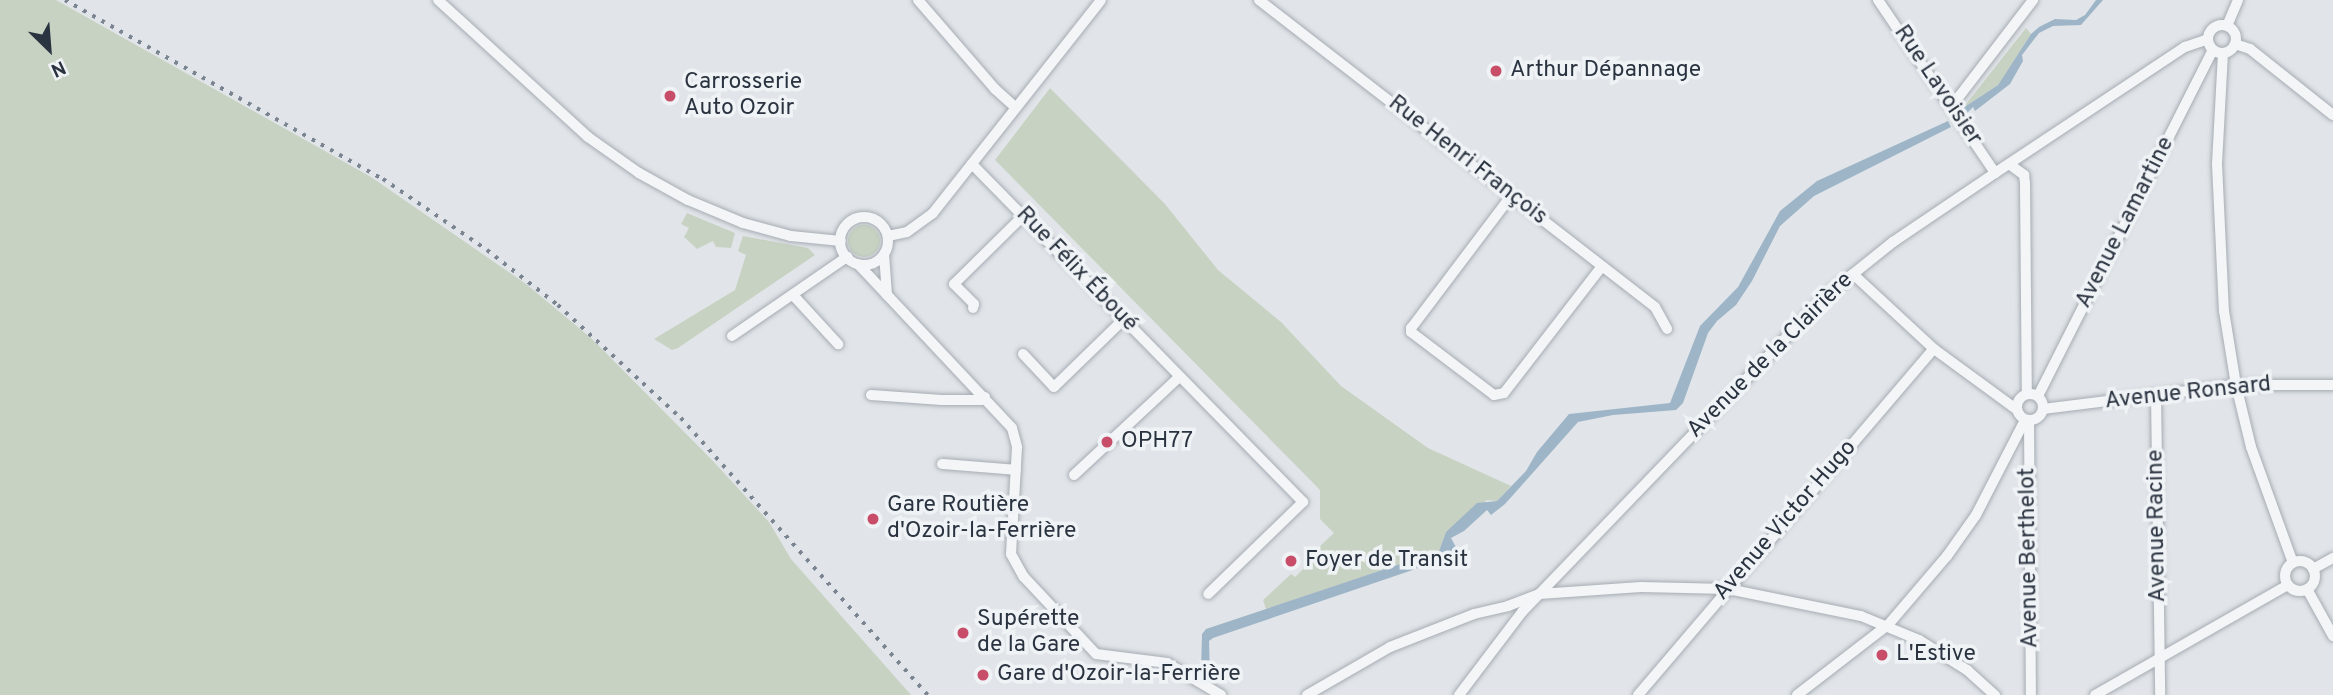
<!DOCTYPE html>
<html>
<head>
<meta charset="utf-8">
<style>
	body { margin:0 }
	#map { position:relative; width:2333px; height:695px; overflow:hidden; background:#e1e5e9; font-family:Overpass,sans-serif }
	div>[style] { position:absolute }
	.green>* { inset:0; background:#c8d2c2 }
	.round { border-radius:50% }
	.water>* { inset:0; background:#9eb5c7 }
	.roads { filter:drop-shadow(0 0 2px #a6acb3) drop-shadow(0 0 2px #a6acb3) }
	.minor>* { height:10px; margin:-5px; padding:0 5px; transform-origin:5px; border-radius:5px; background:#f3f5f7 }
	.minor>.ring { margin:-5px; padding:0; box-sizing:content-box; background:none; border:10px solid #f3f5f7; border-radius:50% }
	.rail>* { height:3.5px; margin-top:-1.75px; transform-origin:0; background:repeating-linear-gradient(90deg,#7b8592 0 3.5px,transparent 0 10.5px) }
	.dots>* { width:19px; height:19px; translate:-50% -50%; box-sizing:border-box; border:4px solid #f0f3f6; border-radius:50% }
	span { translate:-50% -50%; white-space:nowrap; text-align:center; line-height:1.15; -webkit-text-stroke:7px #f0f3f6; paint-order:stroke }
	.poi-label { font-size:23px; color:#2a3340 }
	.left { translate:0 -50%; text-align:left }
	.street-label { font-size:23px; color:#2a3340 }
	.north { position:absolute; left:14px; top:14px; width:70px; height:70px; -webkit-text-stroke:5px #f0f3f6; paint-order:stroke; rotate:155deg; font-size:19px; font-weight:700; line-height:28px; text-align:center; color:#2a3340 }
	.north::after { content:''; display:block; margin:auto; width:24px; height:32px; background:#2a3340; clip-path:polygon(50% 0,100% 100%,50% 72%,0 100%) }
</style>
</head>
<body>
<div id="map">
	<div class="green">
		<i style="clip-path:polygon(0 0,56px 0,371px 177px,526px 284px,591px 338px,712px 460px,769px 522px,791px 559px,911px 695px,0 695px)"></i>
		<i style="clip-path:polygon(2026px 28px,2031px 34px,1998px 85px,1963px 108px)"></i>
		<i style="clip-path:polygon(1050px 88px,1165px 204px,1218px 270px,1281px 322px,1341px 386px,1428px 448px,1511px 486px,1497px 501px,1487px 500px,1446px 532px,1439px 551px,1266px 609px,1263px 600px,1291px 574px,1295px 577px,1309px 563px,1306px 559px,1334px 533px,1320px 519px,1320px 490px,995px 160px)"></i>
		<i style="clip-path:polygon(687px 213px,735px 233px,731px 248px,716px 247px,713px 241px,697px 249px,684px 237px,689px 228px,681px 224px)"></i>
		<i class="round" style="left:848px;top:225px;width:32px;height:32px"></i>
		<i style="clip-path:polygon(743px 236px,808px 248px,815px 255px,678px 348px,672px 350px,654px 339px,735px 290px,746px 255px,738px 251px)"></i>
	</div>
	<div class="water">
		<i style="clip-path:polygon(2096px 0,2103px 0,2081px 25px,2053px 26px,2039px 33px,2022px 55px,2023px 61px,2010px 84px,1975px 111px,1973px 107px,1967px 113px,1963px 108px,1998px 85px,2031px 34px,2039px 27px,2055px 19px,2076px 20px,2085px 15px)"></i>
		<i style="clip-path:polygon(1948px 121px,1951px 127px,1814px 196px,1780px 226px,1752px 281px,1736px 305px,1717px 321px,1708px 333px,1683px 403px,1676px 410px,1613px 415px,1578px 422px,1505px 504px,1491px 515px,1487px 510px,1464px 531px,1451px 538px,1457px 549px,1445px 559px,1213px 638px,1209px 641px,1210px 676px,1201px 671px,1202px 634px,1206px 629px,1439px 551px,1446px 532px,1477px 503px,1497px 501px,1526px 471px,1537px 452px,1569px 414px,1670px 403px,1700px 326px,1738px 287px,1780px 211px,1817px 181px)"></i>
	</div>
	<div class="roads">
		<div class="minor">
			<i style="left:438px;top:0;width:203px;rotate:42.4deg"></i>
			<i style="left:588px;top:137px;width:62px;rotate:35.2deg"></i>
			<i style="left:639px;top:173px;width:56px;rotate:28.9deg"></i>
			<i style="left:688px;top:200px;width:60px;rotate:22.7deg"></i>
			<i style="left:743px;top:223px;width:50px;rotate:15.2deg"></i>
			<i style="left:791px;top:236px;width:50px;rotate:5.7deg"></i>
			<i style="left:918px;top:0;width:118px;rotate:49.1deg"></i>
			<i style="left:995px;top:89px;width:28px;rotate:42deg"></i>
			<i style="left:1259px;top:0;width:501px;rotate:37.78deg"></i>
			<i style="left:1655px;top:307px;width:25px;rotate:61deg"></i>
			<i style="left:1878px;top:0;width:209px;rotate:55.9deg"></i>
			<i class="ring" style="left:2208px;top:25px;width:18px;height:18px"></i>
			<i style="left:2227px;top:26px;width:28px;rotate:-67deg"></i>
			<i style="left:2235px;top:44px;width:16px;rotate:18deg"></i>
			<i style="left:2250px;top:49px;width:106px;rotate:38.5deg"></i>
			<i style="left:2223px;top:53px;width:111px;rotate:93.1deg"></i>
			<i style="left:2217px;top:164px;width:147px;rotate:87.3deg"></i>
			<i style="left:2224px;top:311px;width:75px;rotate:80.8deg"></i>
			<i style="left:2236px;top:385px;width:64px;rotate:76.4deg"></i>
			<i style="left:2251px;top:447px;width:123px;rotate:70.1deg"></i>
			<i style="left:1951px;top:107px;width:135px;rotate:-52.5deg"></i>
			<i style="left:972px;top:164px;width:473px;rotate:45.6deg"></i>
			<i style="left:1303px;top:502px;width:132px;rotate:135.9deg"></i>
			<i style="left:2009px;top:164px;width:19px;rotate:36deg"></i>
			<i style="left:2024px;top:175px;width:8px;rotate:83deg"></i>
			<i style="left:2025px;top:183px;width:211px;rotate:89.5deg"></i>
			<i style="left:1511px;top:196px;width:166px;rotate:127.1deg"></i>
			<i style="left:1411px;top:328px;width:4px;rotate:90deg"></i>
			<i style="left:1411px;top:332px;width:104px;rotate:37.2deg"></i>
			<i style="left:1494px;top:395px;width:10px;rotate:-11deg"></i>
			<i style="left:1504px;top:393px;width:160px;rotate:-52.3deg"></i>
			<i class="ring" style="left:840px;top:217px;width:38px;height:38px"></i>
			<i style="left:888px;top:236px;width:19px;rotate:-12deg"></i>
			<i style="left:907px;top:232px;width:32px;rotate:-36deg"></i>
			<i style="left:933px;top:213px;width:271px;rotate:-51.7deg"></i>
			<i style="left:884px;top:254px;width:41px;rotate:85.8deg"></i>
			<i style="left:858px;top:264px;width:225px;rotate:46.8deg"></i>
			<i style="left:1012px;top:428px;width:20px;rotate:75deg"></i>
			<i style="left:1017px;top:447px;width:107px;rotate:93.2deg"></i>
			<i style="left:1011px;top:554px;width:26px;rotate:61deg"></i>
			<i style="left:1024px;top:577px;width:105px;rotate:46.9deg"></i>
			<i style="left:1096px;top:654px;width:72px;rotate:7.2deg"></i>
			<i style="left:1167px;top:663px;width:63px;rotate:30.7deg"></i>
			<i style="left:1853px;top:274px;width:110px;rotate:42.8deg"></i>
			<i style="left:1934px;top:349px;width:102px;rotate:36.2deg"></i>
			<i style="left:793px;top:295px;width:67px;rotate:47.4deg"></i>
			<i style="left:973px;top:308px;width:4px;rotate:-76deg"></i>
			<i style="left:974px;top:304px;width:28px;rotate:-135deg"></i>
			<i style="left:954px;top:284px;width:98px;rotate:-44.6deg"></i>
			<i style="left:732px;top:336px;width:140px;rotate:-34.5deg"></i>
			<i style="left:1023px;top:354px;width:45px;rotate:46.8deg"></i>
			<i style="left:1054px;top:387px;width:96px;rotate:-44.2deg"></i>
			<i class="ring" style="left:2017px;top:394px;width:16px;height:16px"></i>
			<i style="left:2156px;top:394px;width:301px;rotate:89.2deg"></i>
			<i style="left:871px;top:395px;width:71px;rotate:4deg"></i>
			<i style="left:942px;top:400px;width:39px"></i>
			<i style="left:981px;top:400px;width:5px;rotate:-37deg"></i>
			<i style="left:2038px;top:396px;width:388px;rotate:-63.2deg"></i>
			<i style="left:2043px;top:409px;width:194px;rotate:-7.1deg"></i>
			<i style="left:2236px;top:385px;width:97px"></i>
			<i style="left:2029px;top:420px;width:275px;rotate:89.6deg"></i>
			<i style="left:942px;top:464px;width:74px;rotate:4.6deg"></i>
			<i style="left:1074px;top:475px;width:144px;rotate:-43deg"></i>
			<i class="ring" style="left:2285px;top:561px;width:20px;height:20px"></i>
			<i style="left:2313px;top:569px;width:23px;rotate:-29deg"></i>
			<i style="left:2307px;top:589px;width:54px;rotate:61deg"></i>
			<i style="left:1307px;top:695px;width:96px;rotate:-30deg"></i>
			<i style="left:1390px;top:647px;width:90px;rotate:-21.4deg"></i>
			<i style="left:1474px;top:614px;width:35px;rotate:-13deg"></i>
			<i style="left:1508px;top:606px;width:33px;rotate:-21deg"></i>
			<i style="left:1539px;top:594px;width:102px;rotate:-3.9deg"></i>
			<i style="left:1641px;top:587px;width:87px;rotate:1.3deg"></i>
			<i style="left:1728px;top:589px;width:136px;rotate:11.5deg"></i>
			<i style="left:1861px;top:616px;width:63px;rotate:22.5deg"></i>
			<i style="left:1919px;top:640px;width:57px;rotate:32deg"></i>
			<i style="left:1967px;top:670px;width:38px;rotate:42deg"></i>
			<i style="left:1459px;top:695px;width:104px;rotate:-52.8deg"></i>
			<i style="left:1522px;top:612px;width:440px;rotate:-46.1deg"></i>
			<i style="left:1827px;top:295px;width:85px;rotate:-38.8deg"></i>
			<i style="left:1893px;top:242px;width:123px;rotate:-34.1deg"></i>
			<i style="left:1995px;top:173px;width:228px;rotate:-33.6deg"></i>
			<i style="left:2185px;top:47px;width:24px;rotate:-19deg"></i>
			<i style="left:1638px;top:695px;width:455px;rotate:-49.5deg"></i>
			<i style="left:1797px;top:695px;width:115px;rotate:-37.6deg"></i>
			<i style="left:1888px;top:625px;width:91px;rotate:-49.5deg"></i>
			<i style="left:1947px;top:556px;width:50px;rotate:-54.7deg"></i>
			<i style="left:1976px;top:515px;width:107px;rotate:-62.7deg"></i>
			<i style="left:2095px;top:695px;width:222px;rotate:-29.7deg"></i>
		</div>
	</div>
	<div class="rail">
		<i style="left:65px;top:0;width:365px;rotate:29.4deg"></i>
		<i style="left:383px;top:179px;width:126px;rotate:34.3deg"></i>
		<i style="left:487px;top:250px;width:90px;rotate:37.8deg"></i>
		<i style="left:558px;top:305px;width:167px;rotate:42.6deg"></i>
		<i style="left:681px;top:418px;width:371px;rotate:48.3deg"></i>
	</div>
	<div class="dots">
		<i style="left:1496px;top:71px;background:#c74d68"></i>
		<i style="left:670px;top:96px;background:#c74d68"></i>
		<i style="left:1107px;top:442px;background:#c74d68"></i>
		<i style="left:873px;top:519px;background:#c74d68"></i>
		<i style="left:1291px;top:561px;background:#c74d68"></i>
		<i style="left:963px;top:633px;background:#c74d68"></i>
		<i style="left:1882px;top:655px;background:#c74d68"></i>
		<i style="left:983px;top:675px;background:#c74d68"></i>
	</div>
	<div class="poi-label">
		<span class="left" style="left:1510px;top:71px">Arthur Dépannage</span>
		<span class="left" style="left:684px;top:96px">Carrosserie<br>Auto Ozoir</span>
		<span class="left" style="left:1121px;top:442px">OPH77</span>
		<span class="left" style="left:887px;top:519px">Gare Routière<br>d'Ozoir-la-Ferrière</span>
		<span class="left" style="left:1305px;top:561px">Foyer de Transit</span>
		<span class="left" style="left:977px;top:633px">Supérette<br>de la Gare</span>
		<span class="left" style="left:1896px;top:655px">L'Estive</span>
		<span class="left" style="left:997px;top:675px">Gare d'Ozoir-la-Ferrière</span>
	</div>
	<div class="street-label">
		<span style="left:1937px;top:86px;rotate:56deg">Rue Lavoisier</span>
		<span style="left:1467px;top:161px;rotate:38deg">Rue Henri François</span>
		<span style="left:2126px;top:223px;rotate:-63deg">Avenue Lamartine</span>
		<span style="left:1076px;top:270px;rotate:46deg">Rue Félix Éboué</span>
		<span style="left:1771px;top:356px;rotate:-45deg">Avenue de la Clairière</span>
		<span style="left:2188px;top:394px;rotate:-6deg">Avenue Ronsard</span>
		<span style="left:1786px;top:521px;rotate:-49deg">Avenue Victor Hugo</span>
		<span style="left:2158px;top:526px;rotate:-91deg">Avenue Racine</span>
		<span style="left:2030px;top:558px;rotate:-91deg">Avenue Berthelot</span>
	</div>
	<div class="north">N</div>
</div>
</body>
</html>
